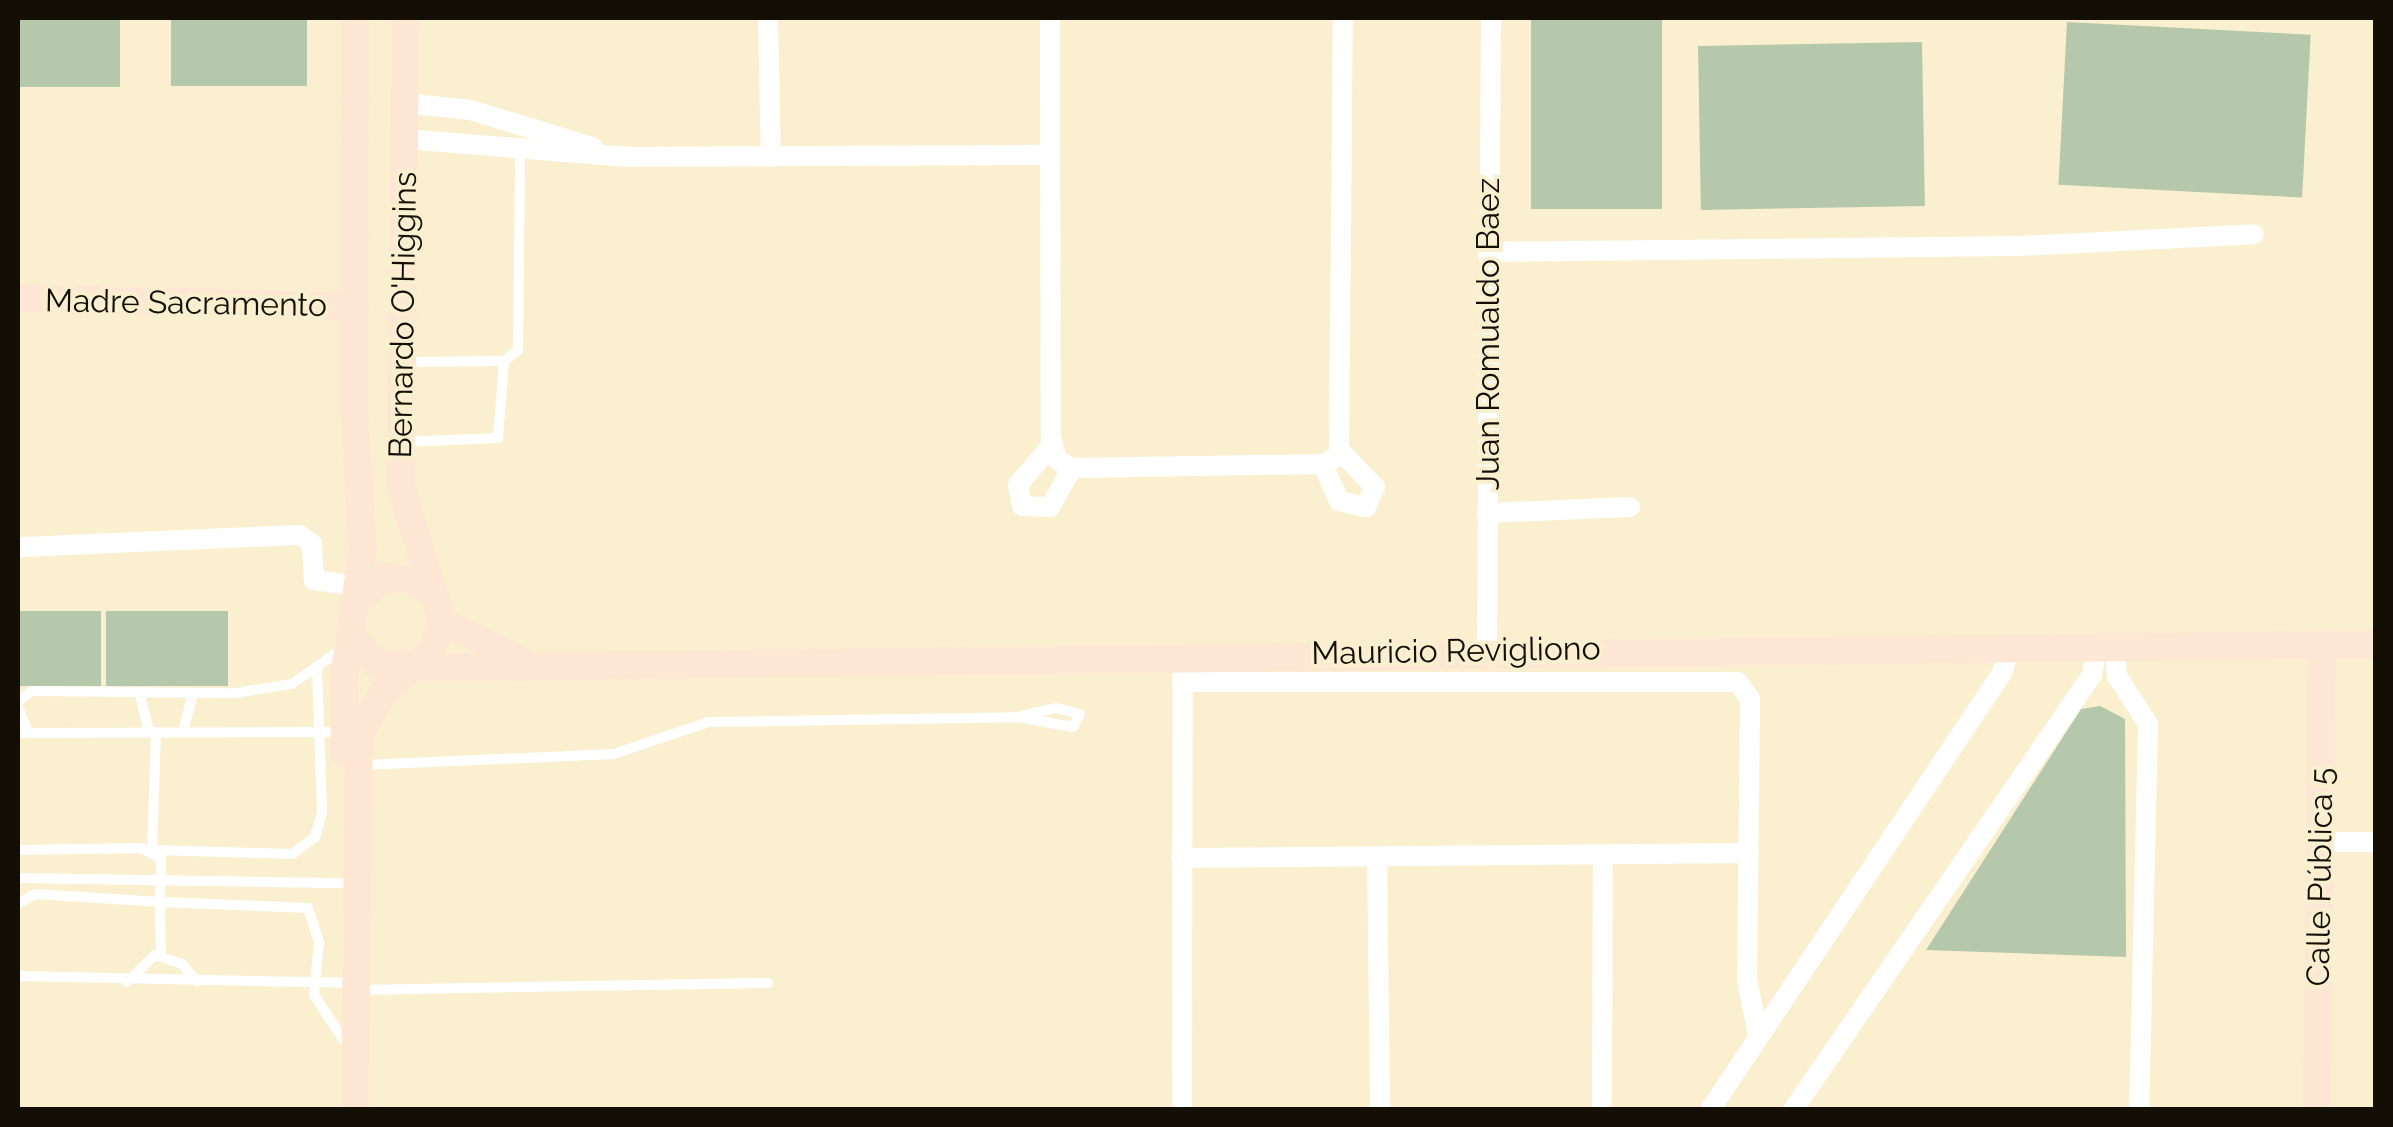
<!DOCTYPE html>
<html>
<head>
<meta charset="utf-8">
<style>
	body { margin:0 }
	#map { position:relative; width:2393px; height:1127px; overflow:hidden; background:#faefcf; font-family:Raleway,sans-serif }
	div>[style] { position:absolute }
	.green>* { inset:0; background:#b5c8ab; transform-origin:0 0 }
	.lane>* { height:10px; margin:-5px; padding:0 5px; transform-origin:5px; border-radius:5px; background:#fff }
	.street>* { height:20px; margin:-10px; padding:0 10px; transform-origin:10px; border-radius:10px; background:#fff }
	.secondary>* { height:28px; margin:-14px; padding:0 14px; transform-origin:14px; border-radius:14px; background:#fee8d5 }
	span { translate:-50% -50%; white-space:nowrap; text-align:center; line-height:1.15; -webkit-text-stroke:8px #faefcf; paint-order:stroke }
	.street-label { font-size:32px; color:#130f05 }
	.frame { position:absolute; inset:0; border:20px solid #130f05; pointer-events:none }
</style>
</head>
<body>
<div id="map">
	<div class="green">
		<i style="left:18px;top:18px;width:102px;height:69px"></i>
		<i style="left:171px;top:18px;width:136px;height:68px"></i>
		<i style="left:1531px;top:18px;width:131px;height:191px"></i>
		<i style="left:2067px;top:22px;width:244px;height:163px;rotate:3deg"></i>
		<i style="left:1922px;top:42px;width:164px;height:224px;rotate:89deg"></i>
		<i style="left:18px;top:611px;width:83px;height:75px"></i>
		<i style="left:106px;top:611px;width:122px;height:75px"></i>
		<i style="clip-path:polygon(2100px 706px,2125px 719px,2126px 957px,1926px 950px,2081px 709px)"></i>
	</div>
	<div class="lane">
		<i style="left:403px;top:362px;width:101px;rotate:-0.6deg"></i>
		<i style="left:504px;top:361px;width:18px;rotate:-38deg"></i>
		<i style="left:518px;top:350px;width:199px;rotate:-89.4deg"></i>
		<i style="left:402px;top:442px;width:96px;rotate:-2.4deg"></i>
		<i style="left:498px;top:438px;width:77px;rotate:-85.5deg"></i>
		<i style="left:140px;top:695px;width:38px;rotate:76deg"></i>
		<i style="left:18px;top:701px;width:17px;rotate:-36deg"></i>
		<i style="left:32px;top:691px;width:203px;rotate:0.6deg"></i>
		<i style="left:235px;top:693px;width:58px;rotate:-9deg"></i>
		<i style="left:292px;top:684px;width:57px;rotate:-35.1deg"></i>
		<i style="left:18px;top:707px;width:27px;rotate:68deg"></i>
		<i style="left:156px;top:732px;width:118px;rotate:91.9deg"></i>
		<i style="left:152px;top:850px;width:140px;rotate:1.6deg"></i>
		<i style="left:292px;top:854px;width:29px;rotate:-36deg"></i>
		<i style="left:315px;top:837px;width:26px;rotate:-74deg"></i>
		<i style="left:322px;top:812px;width:141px;rotate:-92deg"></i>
		<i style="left:183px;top:732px;width:40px;rotate:-75.6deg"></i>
		<i style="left:18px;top:733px;width:313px;rotate:-0.2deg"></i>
		<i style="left:363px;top:765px;width:251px;rotate:-2.5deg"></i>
		<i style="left:614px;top:754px;width:100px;rotate:-18.6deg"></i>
		<i style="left:709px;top:722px;width:308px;rotate:-0.9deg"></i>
		<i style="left:1017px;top:717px;width:57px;rotate:10.1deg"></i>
		<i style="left:1073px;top:727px;width:15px;rotate:-62deg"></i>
		<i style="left:1080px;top:714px;width:25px;rotate:-166deg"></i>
		<i style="left:1056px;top:708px;width:40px;rotate:167deg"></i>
		<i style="left:18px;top:850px;width:123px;rotate:-0.9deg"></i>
		<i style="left:141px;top:848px;width:22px;rotate:27deg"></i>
		<i style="left:161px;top:858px;width:44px;rotate:91.3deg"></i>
		<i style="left:160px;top:902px;width:125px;rotate:-176.3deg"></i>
		<i style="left:35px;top:894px;width:20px;rotate:150deg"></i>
		<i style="left:18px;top:878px;width:329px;rotate:0.9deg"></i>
		<i style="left:161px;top:956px;width:54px;rotate:-91.1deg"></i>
		<i style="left:160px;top:902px;width:148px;rotate:2.3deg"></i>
		<i style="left:308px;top:908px;width:36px;rotate:72deg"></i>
		<i style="left:319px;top:942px;width:53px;rotate:95.4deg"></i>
		<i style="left:314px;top:995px;width:56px;rotate:56.6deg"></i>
		<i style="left:18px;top:976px;width:328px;rotate:1.2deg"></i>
		<i style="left:127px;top:982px;width:39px;rotate:-44deg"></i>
		<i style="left:155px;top:955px;width:28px;rotate:18deg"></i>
		<i style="left:182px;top:964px;width:23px;rotate:50deg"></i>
		<i style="left:357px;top:990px;width:411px;rotate:-1deg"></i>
	</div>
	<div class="street">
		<i style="left:768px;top:18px;width:139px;rotate:88.8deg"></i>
		<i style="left:1050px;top:18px;width:419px;rotate:89.9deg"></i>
		<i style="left:1051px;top:437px;width:24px;rotate:75deg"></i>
		<i style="left:1057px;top:460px;width:17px;rotate:28deg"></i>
		<i style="left:1072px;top:468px;width:251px;rotate:-0.9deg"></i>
		<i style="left:1323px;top:464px;width:18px;rotate:-27deg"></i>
		<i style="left:1339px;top:456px;width:438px;rotate:-89.5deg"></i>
		<i style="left:404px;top:103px;width:67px;rotate:6deg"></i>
		<i style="left:471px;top:110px;width:127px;rotate:17deg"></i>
		<i style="left:404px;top:139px;width:225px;rotate:4.6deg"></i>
		<i style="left:628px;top:157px;width:422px;rotate:-0.3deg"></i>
		<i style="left:1488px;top:252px;width:532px;rotate:-0.65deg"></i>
		<i style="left:2020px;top:246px;width:234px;rotate:-2.9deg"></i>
		<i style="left:1052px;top:445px;width:52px;rotate:130.4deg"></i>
		<i style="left:1018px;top:485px;width:21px;rotate:79deg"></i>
		<i style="left:1022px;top:506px;width:28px;rotate:2deg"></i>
		<i style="left:1050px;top:507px;width:45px;rotate:-60.6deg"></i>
		<i style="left:1323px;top:464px;width:40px;rotate:66.6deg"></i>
		<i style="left:1339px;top:501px;width:28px;rotate:13deg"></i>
		<i style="left:1366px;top:507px;width:22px;rotate:-66deg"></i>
		<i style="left:1375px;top:487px;width:49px;rotate:-134.2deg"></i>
		<i style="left:1487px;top:513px;width:143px;rotate:-2.4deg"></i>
		<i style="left:22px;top:547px;width:278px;rotate:-2.5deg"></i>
		<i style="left:300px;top:535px;width:15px;rotate:37deg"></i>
		<i style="left:312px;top:544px;width:36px;rotate:87deg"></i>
		<i style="left:314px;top:580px;width:44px;rotate:7.8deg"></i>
		<i style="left:2114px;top:646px;width:30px;rotate:84deg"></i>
		<i style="left:2117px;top:676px;width:57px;rotate:57.1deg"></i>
		<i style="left:2148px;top:724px;width:386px;rotate:91.3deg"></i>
		<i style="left:1487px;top:650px;width:632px;rotate:-89.64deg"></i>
		<i style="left:1182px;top:682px;width:556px"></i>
		<i style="left:1738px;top:682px;width:21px;rotate:55deg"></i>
		<i style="left:1750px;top:699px;width:280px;rotate:90.6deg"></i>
		<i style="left:1747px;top:979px;width:57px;rotate:78.9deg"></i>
		<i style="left:2321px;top:842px;width:55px"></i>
		<i style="left:1377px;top:857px;width:253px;rotate:89.3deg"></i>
		<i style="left:1181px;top:858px;width:568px;rotate:-0.5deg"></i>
		<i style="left:1182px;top:1110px;width:438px;rotate:-89.9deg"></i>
		<i style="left:1602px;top:1110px;width:254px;rotate:-89.8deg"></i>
		<i style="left:1710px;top:1110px;width:526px;rotate:-56.25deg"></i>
		<i style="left:2002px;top:673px;width:28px;rotate:-73deg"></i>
		<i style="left:1793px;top:1110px;width:528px;rotate:-55.5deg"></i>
		<i style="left:2092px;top:675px;width:29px;rotate:-80deg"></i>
	</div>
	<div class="secondary">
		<i style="left:18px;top:298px;width:337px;rotate:1.4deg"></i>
		<i style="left:354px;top:603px;width:41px;rotate:-39.1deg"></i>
		<i style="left:386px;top:577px;width:32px;rotate:7deg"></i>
		<i style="left:418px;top:581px;width:22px;rotate:43deg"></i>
		<i style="left:442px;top:620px;width:94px;rotate:27.1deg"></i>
		<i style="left:351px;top:634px;width:39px;rotate:50deg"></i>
		<i style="left:376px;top:664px;width:37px"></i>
		<i style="left:396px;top:668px;width:1980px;rotate:-0.69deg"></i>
		<i style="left:345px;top:753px;width:76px;rotate:-90.8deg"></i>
		<i style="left:344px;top:677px;width:128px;rotate:-81.5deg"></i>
		<i style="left:363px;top:550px;width:139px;rotate:-93.7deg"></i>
		<i style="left:354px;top:411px;width:393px;rotate:-89.9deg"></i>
		<i style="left:355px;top:1110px;width:374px;rotate:-89.4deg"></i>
		<i style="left:359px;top:736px;width:48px;rotate:-61.3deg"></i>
		<i style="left:382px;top:694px;width:65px;rotate:-41.3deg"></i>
		<i style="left:431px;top:651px;width:33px;rotate:-70deg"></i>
		<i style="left:442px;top:620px;width:139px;rotate:-107.1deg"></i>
		<i style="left:401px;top:487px;width:469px;rotate:-89.5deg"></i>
		<i style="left:2317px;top:1110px;width:466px;rotate:-89.4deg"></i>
	</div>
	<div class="street-label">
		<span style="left:186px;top:303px;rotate:1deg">Madre Sacramento</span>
		<span style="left:403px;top:315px;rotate:-89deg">Bernardo O'Higgins</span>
		<span style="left:1488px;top:334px;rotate:-90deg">Juan Romualdo Baez</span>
		<span style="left:1456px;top:651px;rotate:-1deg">Mauricio Revigliono</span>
		<span style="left:2320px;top:877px;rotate:-89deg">Calle Pública 5</span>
	</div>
	<div class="frame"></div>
</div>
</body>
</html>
